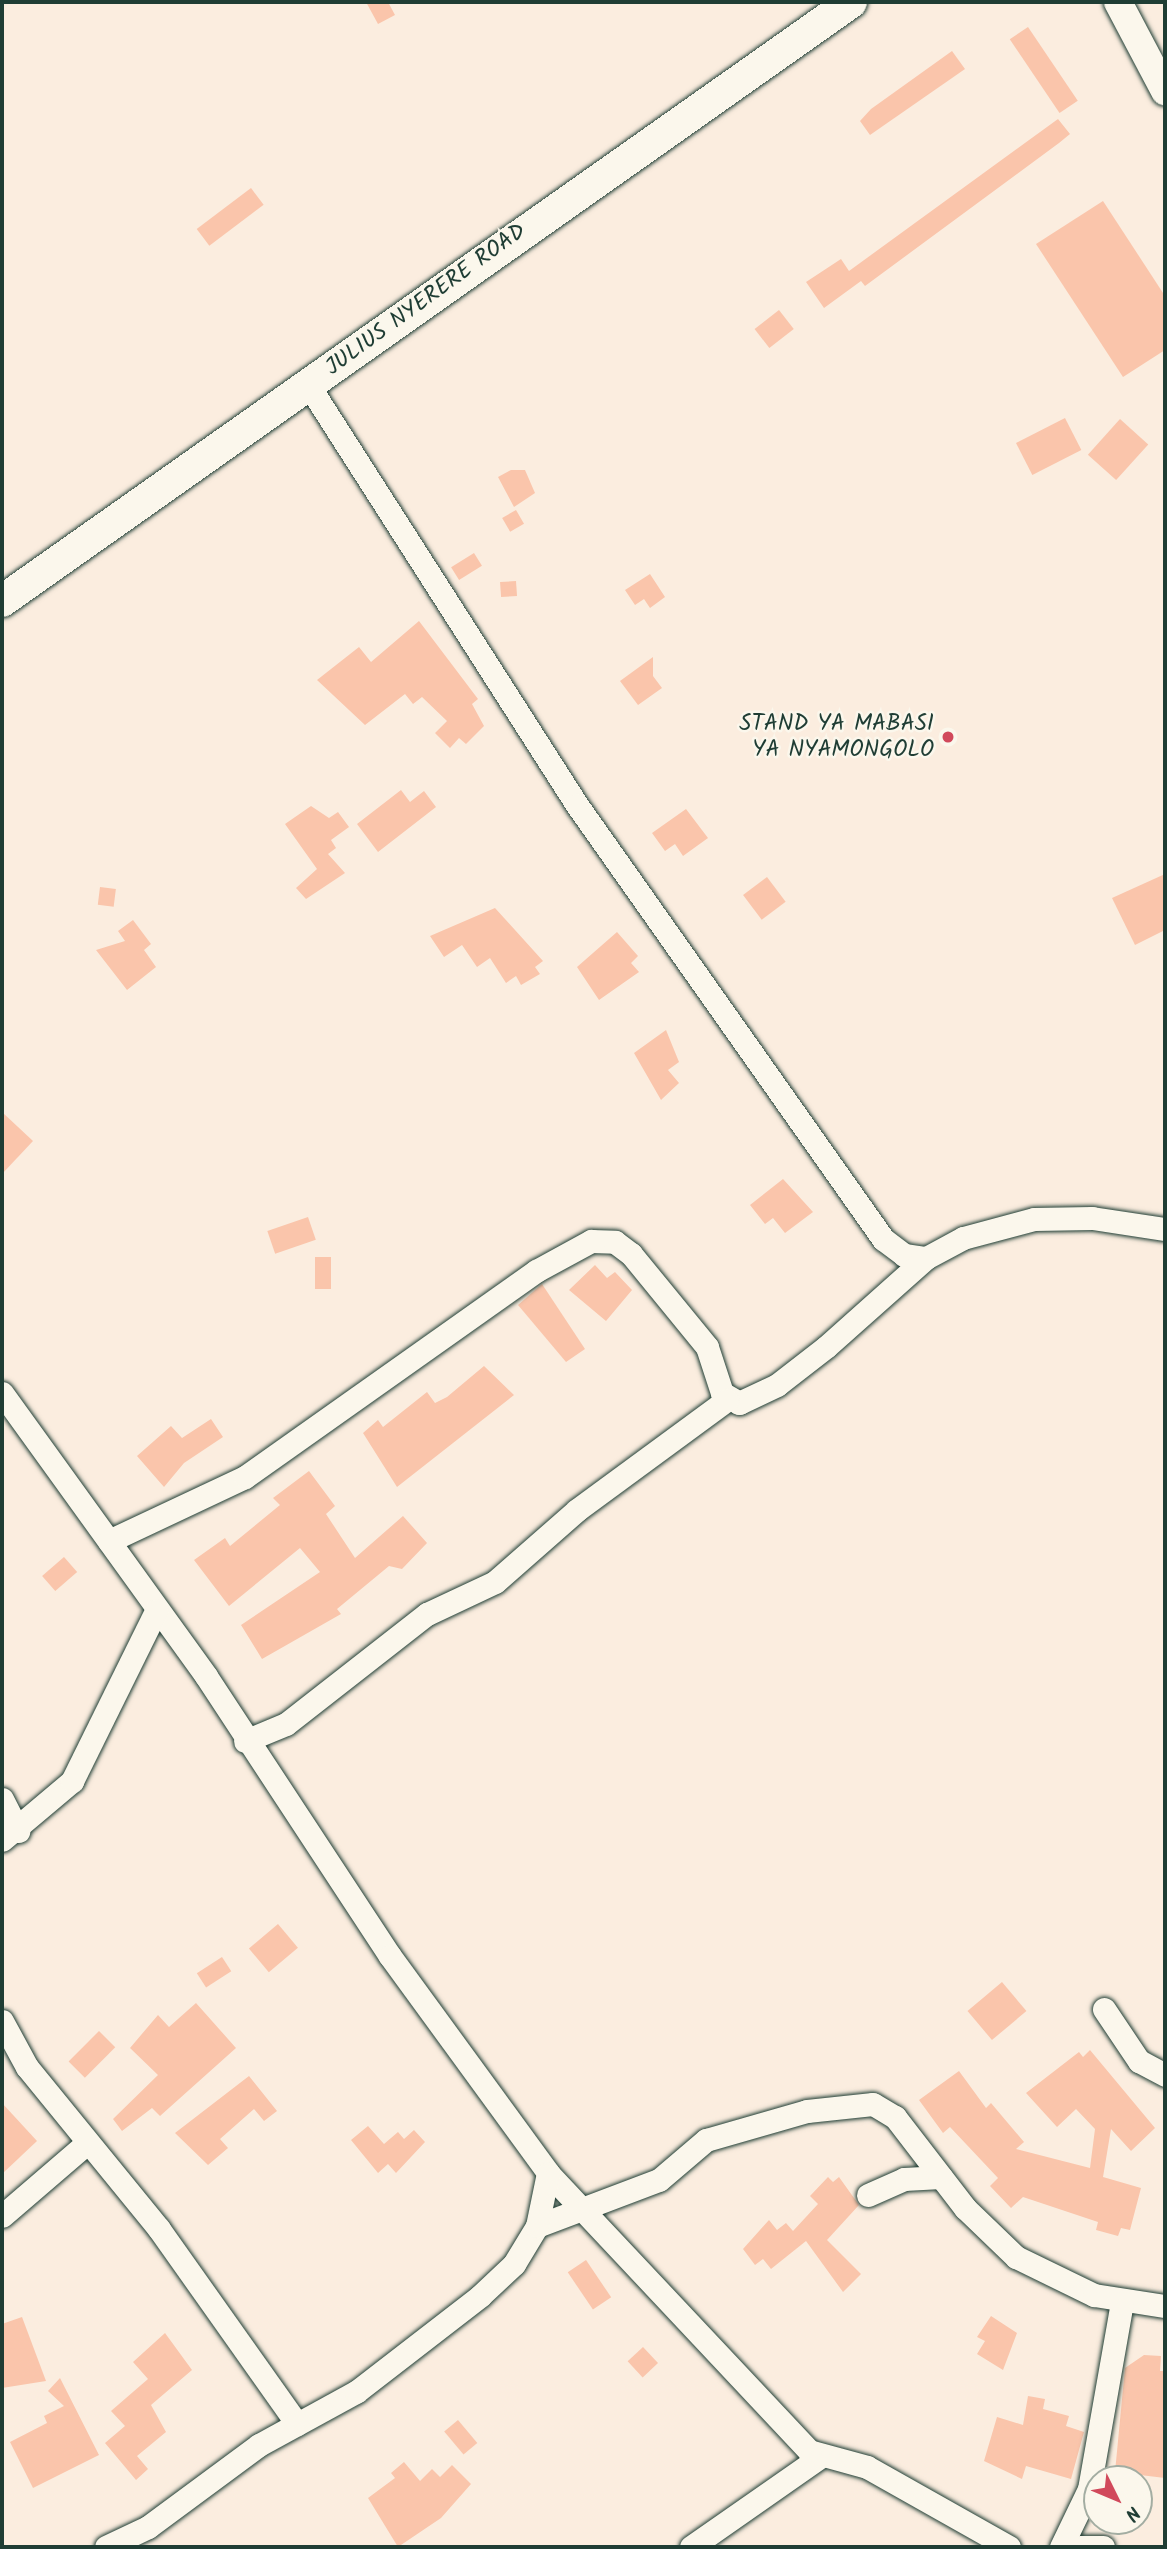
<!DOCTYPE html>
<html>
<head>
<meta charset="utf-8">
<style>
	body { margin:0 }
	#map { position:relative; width:1167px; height:2549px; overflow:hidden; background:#fbeddf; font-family:Kalam,sans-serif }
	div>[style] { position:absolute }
	.building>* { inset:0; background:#fac5ab; transform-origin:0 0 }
	.roads { filter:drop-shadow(0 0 2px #1f3d34) drop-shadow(0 0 2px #1f3d34) }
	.minor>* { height:23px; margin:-11.5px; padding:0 11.5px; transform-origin:11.5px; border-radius:11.5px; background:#fbf7ec }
	.major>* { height:28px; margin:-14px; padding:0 14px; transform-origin:14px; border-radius:14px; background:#fbf7ec }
	.highway>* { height:32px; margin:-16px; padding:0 16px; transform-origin:16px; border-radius:16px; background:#fbf7ec }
	.dots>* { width:19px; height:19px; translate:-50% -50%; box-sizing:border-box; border:4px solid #fbf7ec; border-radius:50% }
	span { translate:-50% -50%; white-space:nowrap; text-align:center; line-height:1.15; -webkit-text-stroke:5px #fbf7ec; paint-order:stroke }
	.street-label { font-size:23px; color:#1f3d34 }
	.poi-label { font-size:23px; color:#1f3d34 }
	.right { translate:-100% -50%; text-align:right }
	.frame { position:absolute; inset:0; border:4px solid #1f3d34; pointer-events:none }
	.north { position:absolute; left:1083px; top:2465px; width:70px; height:70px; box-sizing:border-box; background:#fbf7ec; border:2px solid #a3ada2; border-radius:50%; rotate:133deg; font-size:19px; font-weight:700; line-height:28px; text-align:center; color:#1f3d34 }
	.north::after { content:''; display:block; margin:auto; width:24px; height:32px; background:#d1495b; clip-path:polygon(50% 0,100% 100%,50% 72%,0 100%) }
</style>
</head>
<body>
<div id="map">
	<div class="building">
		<i style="clip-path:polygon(366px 2px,388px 2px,395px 15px,378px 24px)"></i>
		<i style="left:1028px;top:27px;width:89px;height:22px;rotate:56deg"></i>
		<i style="clip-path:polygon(952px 51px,965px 69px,870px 135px,860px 121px,871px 109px)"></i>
		<i style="clip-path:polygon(1058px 119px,1070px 134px,1059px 143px,865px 286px,861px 281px,824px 308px,806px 282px,841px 259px,849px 271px)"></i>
		<i style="left:251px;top:188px;width:21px;height:68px;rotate:53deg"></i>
		<i style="clip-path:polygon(1103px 201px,1165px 296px,1165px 350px,1123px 377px,1036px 244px)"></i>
		<i style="left:779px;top:310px;width:24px;height:31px;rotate:52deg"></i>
		<i style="left:1065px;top:418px;width:36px;height:55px;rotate:63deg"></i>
		<i style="left:1120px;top:419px;width:38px;height:48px;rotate:42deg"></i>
		<i style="clip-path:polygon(511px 470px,525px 470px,535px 493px,514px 507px,498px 477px)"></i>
		<i style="left:516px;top:510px;width:16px;height:16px;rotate:60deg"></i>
		<i style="left:474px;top:553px;width:15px;height:27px;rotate:58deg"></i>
		<i style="clip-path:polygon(650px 574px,665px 597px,650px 608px,644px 599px,635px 605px,625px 590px)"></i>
		<i style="left:516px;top:581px;width:15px;height:16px;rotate:86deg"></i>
		<i style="clip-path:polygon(419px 621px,478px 699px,472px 704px,484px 726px,466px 744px,459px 738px,450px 748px,435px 733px,447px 721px,422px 697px,413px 704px,405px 694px,365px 725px,317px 680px,359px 647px,371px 662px)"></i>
		<i style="clip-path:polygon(653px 657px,653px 676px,662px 688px,638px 705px,620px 681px)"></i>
		<i style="clip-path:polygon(401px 790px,410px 802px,424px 791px,436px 807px,378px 852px,357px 824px)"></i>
		<i style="clip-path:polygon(311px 806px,329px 818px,338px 812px,349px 827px,331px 840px,336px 848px,328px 854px,345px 873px,306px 899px,296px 888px,317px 869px,285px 824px)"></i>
		<i style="clip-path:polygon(686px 809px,708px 838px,683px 856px,675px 844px,665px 851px,652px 833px)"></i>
		<i style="clip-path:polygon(1165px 874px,1165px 930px,1135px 945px,1112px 898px)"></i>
		<i style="left:767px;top:877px;width:31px;height:30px;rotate:53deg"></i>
		<i style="left:100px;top:887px;width:16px;height:18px;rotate:7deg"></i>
		<i style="clip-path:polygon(495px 908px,543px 961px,535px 967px,540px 974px,521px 985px,516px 976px,506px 983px,490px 958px,477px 967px,462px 945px,444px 957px,430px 936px)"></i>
		<i style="clip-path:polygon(133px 920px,151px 944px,144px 950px,156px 967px,127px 990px,96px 950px,125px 941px,118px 931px)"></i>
		<i style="clip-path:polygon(617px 932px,638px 956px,631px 963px,639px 972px,599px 1000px,577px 967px)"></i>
		<i style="clip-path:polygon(666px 1030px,679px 1062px,668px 1070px,679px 1083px,661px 1100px,634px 1053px)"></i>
		<i style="clip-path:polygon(2px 1112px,33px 1141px,2px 1174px)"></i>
		<i style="clip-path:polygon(783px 1179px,813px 1212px,785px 1233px,773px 1218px,765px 1224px,750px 1205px)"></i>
		<i style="left:308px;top:1217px;width:24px;height:43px;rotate:71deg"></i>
		<i style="left:315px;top:1257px;width:16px;height:32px"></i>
		<i style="clip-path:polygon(595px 1265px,607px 1278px,615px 1272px,632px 1290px,606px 1321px,569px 1290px)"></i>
		<i style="clip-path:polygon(542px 1284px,585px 1349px,566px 1362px,518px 1305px)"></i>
		<i style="clip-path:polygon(484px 1366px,514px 1395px,397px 1487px,363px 1433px,378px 1420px,383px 1427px,427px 1392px,435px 1403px,447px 1397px)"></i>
		<i style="clip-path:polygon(211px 1419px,223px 1437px,184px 1463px,164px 1487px,137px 1456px,171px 1426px,182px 1438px)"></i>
		<i style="clip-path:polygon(309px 1471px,335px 1506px,326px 1514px,355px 1558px,403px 1516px,427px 1543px,402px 1569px,389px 1566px,337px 1609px,341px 1614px,262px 1659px,241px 1625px,320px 1572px,300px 1548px,229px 1606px,194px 1560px,225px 1538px,230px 1546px,280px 1505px,273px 1498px)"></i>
		<i style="left:64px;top:1557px;width:20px;height:29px;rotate:49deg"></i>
		<i style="left:278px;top:1924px;width:31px;height:38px;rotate:50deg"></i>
		<i style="left:222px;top:1957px;width:17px;height:30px;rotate:57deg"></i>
		<i style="left:1002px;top:1982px;width:38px;height:45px;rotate:50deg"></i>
		<i style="clip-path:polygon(196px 2003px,236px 2048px,160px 2116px,152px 2108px,122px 2131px,113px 2119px,158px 2075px,130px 2048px,158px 2015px,169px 2027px)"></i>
		<i style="left:99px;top:2031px;width:23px;height:43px;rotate:45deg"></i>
		<i style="clip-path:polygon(1090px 2050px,1155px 2128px,1131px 2151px,1111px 2129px,1103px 2177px,1141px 2188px,1130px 2230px,1121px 2228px,1118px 2236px,1096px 2230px,1098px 2222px,1023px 2197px,1011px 2208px,990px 2186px,998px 2178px,950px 2127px,943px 2133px,919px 2100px,959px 2071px,986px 2108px,991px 2103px,1024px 2142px,1016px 2149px,1090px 2168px,1095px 2129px,1076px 2109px,1057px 2127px,1026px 2093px,1079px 2052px,1083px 2057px)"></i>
		<i style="clip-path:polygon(249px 2076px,277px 2111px,264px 2121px,254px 2109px,220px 2139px,228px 2148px,208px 2165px,175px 2133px)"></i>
		<i style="clip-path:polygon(2px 2103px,37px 2141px,2px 2174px)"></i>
		<i style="clip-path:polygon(368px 2126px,384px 2144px,398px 2132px,404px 2139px,414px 2130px,425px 2142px,396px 2173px,388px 2164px,378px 2173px,351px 2140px)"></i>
		<i style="clip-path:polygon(828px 2177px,833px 2182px,839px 2177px,859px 2205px,827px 2240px,861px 2274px,843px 2292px,806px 2241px,771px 2269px,763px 2259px,755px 2265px,743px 2249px,769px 2220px,777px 2230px,786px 2223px,793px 2231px,818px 2204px,810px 2196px)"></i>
		<i style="left:586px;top:2260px;width:45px;height:22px;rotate:56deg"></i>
		<i style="clip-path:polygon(991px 2316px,1017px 2333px,1003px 2370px,977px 2354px,985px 2341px,977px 2337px)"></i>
		<i style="clip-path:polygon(22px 2317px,46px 2381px,2px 2388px,2px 2324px)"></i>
		<i style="clip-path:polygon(165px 2333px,192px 2370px,151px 2405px,166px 2432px,137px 2456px,148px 2469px,136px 2480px,105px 2443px,125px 2426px,111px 2411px,148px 2379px,133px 2362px)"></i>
		<i style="left:643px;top:2347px;width:22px;height:21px;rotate:47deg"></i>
		<i style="clip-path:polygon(1144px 2355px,1161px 2356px,1160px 2371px,1165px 2371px,1165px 2478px,1115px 2472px,1125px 2368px)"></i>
		<i style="clip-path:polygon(60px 2378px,99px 2455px,33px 2488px,10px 2442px,47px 2423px,44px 2416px,64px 2406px,48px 2391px)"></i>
		<i style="clip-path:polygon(1028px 2396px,1045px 2399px,1043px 2409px,1069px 2416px,1066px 2426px,1084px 2432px,1071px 2479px,1026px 2466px,1022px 2479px,984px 2461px,997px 2417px,1023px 2425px)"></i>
		<i style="left:458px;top:2420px;width:30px;height:18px;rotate:50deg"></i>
		<i style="clip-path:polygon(404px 2462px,420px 2481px,432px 2469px,440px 2477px,452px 2465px,471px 2484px,441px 2518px,398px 2547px,368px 2498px,395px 2478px,391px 2473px)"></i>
	</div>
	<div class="roads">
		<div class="minor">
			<i style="left:309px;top:386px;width:497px;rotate:57.4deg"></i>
			<i style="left:577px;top:805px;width:531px;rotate:54.81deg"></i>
			<i style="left:883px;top:1239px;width:26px;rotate:37deg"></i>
			<i style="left:904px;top:1255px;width:22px;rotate:8deg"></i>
			<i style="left:926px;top:1258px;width:42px;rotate:-28.4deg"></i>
			<i style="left:963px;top:1238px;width:73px;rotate:-15deg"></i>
			<i style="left:1034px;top:1219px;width:58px;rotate:-1deg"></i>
			<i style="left:1092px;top:1218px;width:74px;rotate:8.6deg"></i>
			<i style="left:2px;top:1393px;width:349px;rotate:54.2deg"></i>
			<i style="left:206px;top:1676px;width:335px;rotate:56.7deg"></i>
			<i style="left:390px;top:1956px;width:268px;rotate:53.9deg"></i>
			<i style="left:548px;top:2173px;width:381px;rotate:46.8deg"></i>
			<i style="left:809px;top:2451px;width:60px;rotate:15.4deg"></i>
			<i style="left:867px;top:2467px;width:163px;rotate:29.4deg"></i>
			<i style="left:109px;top:1541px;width:150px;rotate:-25.2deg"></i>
			<i style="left:245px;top:1477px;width:357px;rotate:-35.3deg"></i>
			<i style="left:536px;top:1271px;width:63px;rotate:-28.6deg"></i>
			<i style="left:591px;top:1241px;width:24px;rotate:2deg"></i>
			<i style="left:615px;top:1242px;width:20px;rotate:37deg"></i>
			<i style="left:631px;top:1254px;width:120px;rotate:50.7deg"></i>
			<i style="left:707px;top:1347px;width:48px;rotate:71.9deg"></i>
			<i style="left:722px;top:1393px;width:20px;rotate:30deg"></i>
			<i style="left:739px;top:1403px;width:42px;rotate:-25.3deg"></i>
			<i style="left:777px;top:1385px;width:62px;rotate:-37.8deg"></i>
			<i style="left:826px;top:1347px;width:134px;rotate:-41.7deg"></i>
			<i style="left:245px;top:1741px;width:44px;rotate:-22.5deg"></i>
			<i style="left:286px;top:1724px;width:179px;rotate:-38deg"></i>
			<i style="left:427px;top:1614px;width:75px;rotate:-25.2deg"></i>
			<i style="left:495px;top:1582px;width:109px;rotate:-41.3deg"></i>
			<i style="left:577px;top:1510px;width:186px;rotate:-36.3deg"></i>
			<i style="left:2px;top:1799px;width:36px;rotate:63deg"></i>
			<i style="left:2px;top:1840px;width:92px;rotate:-40.1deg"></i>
			<i style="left:72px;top:1781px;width:190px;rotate:-63.7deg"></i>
			<i style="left:1104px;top:2009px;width:63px;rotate:56.1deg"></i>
			<i style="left:1139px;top:2061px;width:30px;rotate:28deg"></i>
			<i style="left:2px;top:2021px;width:52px;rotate:61.5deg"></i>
			<i style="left:27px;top:2067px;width:209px;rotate:50.8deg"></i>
			<i style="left:159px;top:2229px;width:239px;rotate:54.7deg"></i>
			<i style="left:868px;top:2195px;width:39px;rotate:-24deg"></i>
			<i style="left:904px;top:2179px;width:37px;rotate:-3deg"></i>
			<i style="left:2px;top:2216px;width:112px;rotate:-40.7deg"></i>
			<i style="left:537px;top:2226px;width:130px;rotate:-20.7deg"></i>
			<i style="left:659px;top:2180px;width:62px;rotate:-40.4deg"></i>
			<i style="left:706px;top:2140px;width:105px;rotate:-16deg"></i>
			<i style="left:807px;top:2111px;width:66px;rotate:-6.1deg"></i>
			<i style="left:873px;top:2104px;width:26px;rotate:31deg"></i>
			<i style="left:895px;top:2117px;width:115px;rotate:52.4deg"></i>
			<i style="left:965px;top:2208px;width:71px;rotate:43.9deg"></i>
			<i style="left:1016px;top:2257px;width:87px;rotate:26deg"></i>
			<i style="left:1094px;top:2295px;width:72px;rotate:8.8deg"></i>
			<i style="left:106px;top:2547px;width:47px;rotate:-25.5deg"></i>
			<i style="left:148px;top:2527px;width:138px;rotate:-36.5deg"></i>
			<i style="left:259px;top:2445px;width:111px;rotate:-28.7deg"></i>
			<i style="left:356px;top:2392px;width:157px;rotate:-37.7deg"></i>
			<i style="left:480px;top:2296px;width:47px;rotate:-43.3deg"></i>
			<i style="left:514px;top:2264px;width:44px;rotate:-58.8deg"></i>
			<i style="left:537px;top:2226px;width:54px;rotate:-78.3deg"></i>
			<i style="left:691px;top:2547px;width:157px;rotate:-34.9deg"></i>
			<i style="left:1061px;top:2547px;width:64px;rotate:-64.2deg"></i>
			<i style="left:1089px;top:2489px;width:190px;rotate:-80deg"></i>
			<i style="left:1080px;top:2547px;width:23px"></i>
		</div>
		<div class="major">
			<i style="left:1118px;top:2px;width:101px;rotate:62.2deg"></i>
		</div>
		<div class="highway">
			<i style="left:2px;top:601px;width:1039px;rotate:-35.2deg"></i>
		</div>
	</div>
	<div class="dots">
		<i style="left:948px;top:737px;background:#d1495b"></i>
	</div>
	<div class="street-label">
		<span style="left:426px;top:300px;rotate:-36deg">JULIUS NYERERE ROAD</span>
	</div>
	<div class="poi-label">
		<span class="right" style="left:934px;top:737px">STAND YA MABASI<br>YA NYAMONGOLO</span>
	</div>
	<div class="frame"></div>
	<div class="north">N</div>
</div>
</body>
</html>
